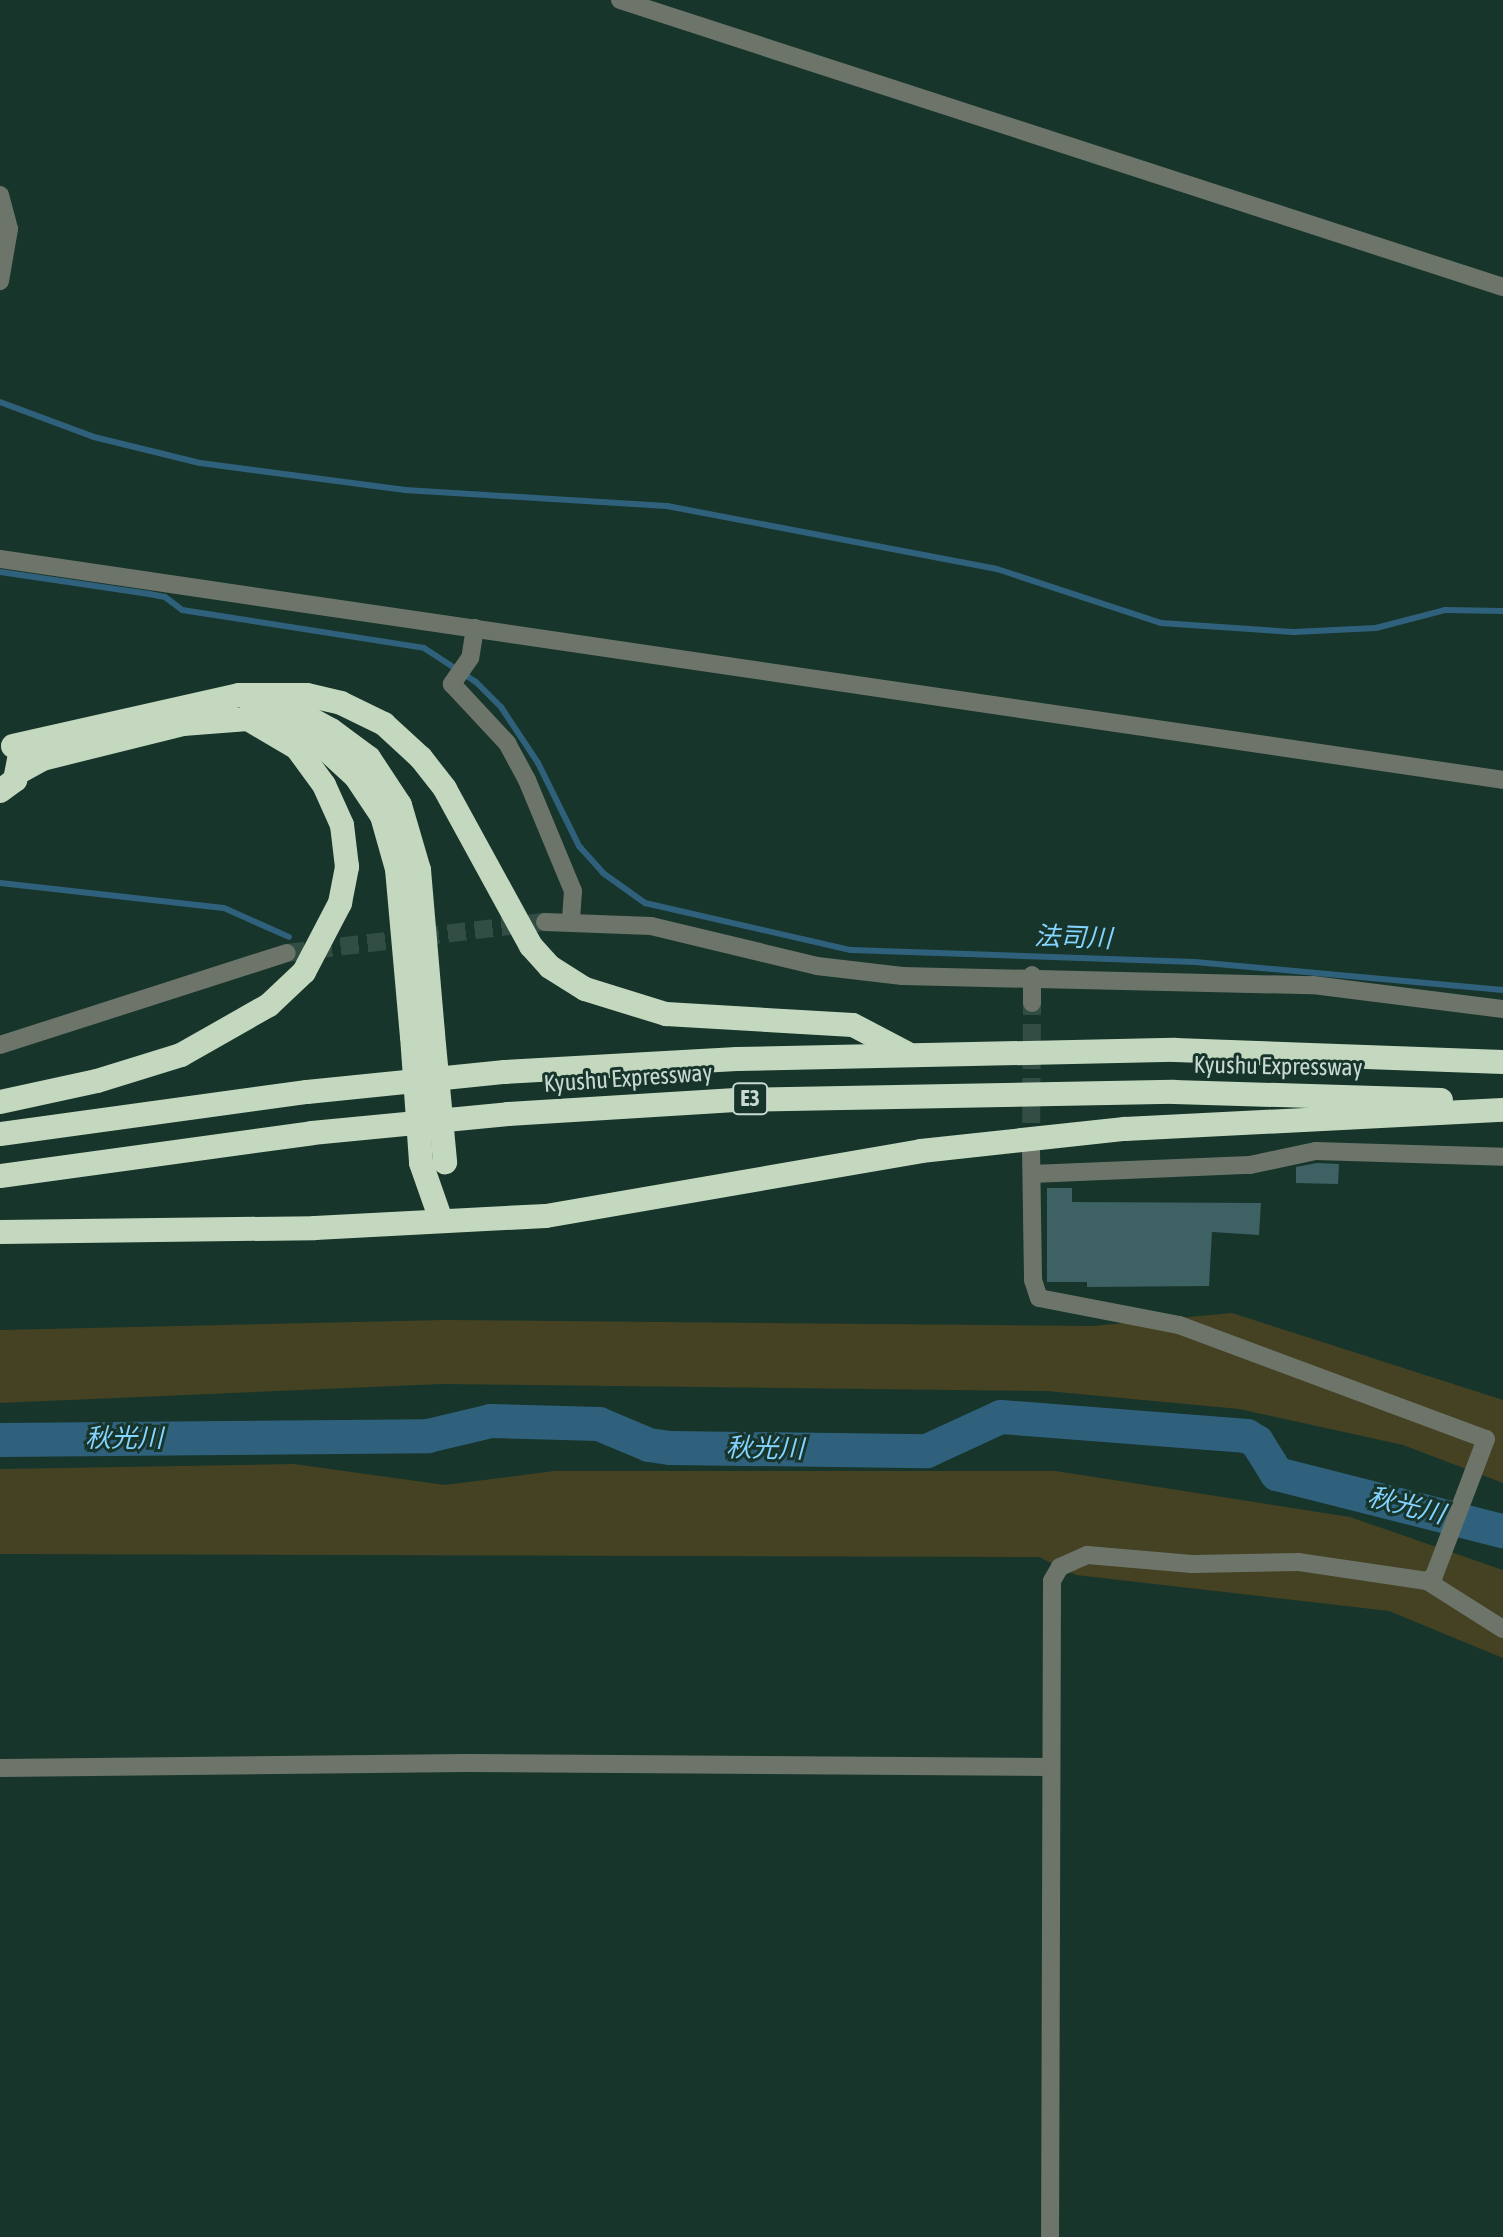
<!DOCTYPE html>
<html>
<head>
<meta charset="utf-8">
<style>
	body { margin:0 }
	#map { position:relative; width:1503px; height:2237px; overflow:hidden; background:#17352b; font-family:"Asap Condensed","Noto Sans JP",sans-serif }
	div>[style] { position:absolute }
	.green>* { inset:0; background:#444222 }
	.stream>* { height:6px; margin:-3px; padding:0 3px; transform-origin:3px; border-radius:3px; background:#30617c }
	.river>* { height:34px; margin:-17px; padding:0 17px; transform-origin:17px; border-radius:17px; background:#30617c }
	.building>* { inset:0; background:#3e6164 }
	.minor-tunnel>* { height:18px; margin-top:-9px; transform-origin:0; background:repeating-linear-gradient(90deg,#324e44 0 18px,transparent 0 27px) }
	.minor>* { height:18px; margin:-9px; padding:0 9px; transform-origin:9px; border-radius:9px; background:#6d756b }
	.highway>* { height:24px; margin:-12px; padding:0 12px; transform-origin:12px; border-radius:12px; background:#c4d8bf }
	.highway-bridge>* { height:24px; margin:-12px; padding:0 12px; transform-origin:12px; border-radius:12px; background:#c4d8bf }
	span { translate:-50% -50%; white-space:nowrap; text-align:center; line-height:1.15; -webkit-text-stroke:6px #17352b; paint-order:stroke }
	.shield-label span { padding:2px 6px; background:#17352b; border:2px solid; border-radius:6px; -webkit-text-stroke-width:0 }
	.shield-label { font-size:22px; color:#c8d9d2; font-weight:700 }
	.street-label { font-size:24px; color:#c8d9d2 }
	.water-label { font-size:26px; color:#85d3ff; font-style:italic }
</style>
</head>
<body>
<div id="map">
	<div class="green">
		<i style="clip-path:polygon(1232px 1313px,1503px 1400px,1503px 1483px,1403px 1445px,1239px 1409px,1047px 1391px,441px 1384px,0 1403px,0 1330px,445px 1320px,1092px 1326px)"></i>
		<i style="clip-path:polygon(294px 1464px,445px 1485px,554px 1471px,1056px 1471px,1350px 1517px,1503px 1570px,1503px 1658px,1389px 1611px,1076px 1575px,1039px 1557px,0 1554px,0 1469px)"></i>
	</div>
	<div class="stream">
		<i style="left:0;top:402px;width:100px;rotate:20.4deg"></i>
		<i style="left:94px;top:437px;width:109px;rotate:13.8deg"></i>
		<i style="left:200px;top:463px;width:207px;rotate:7.5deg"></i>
		<i style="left:405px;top:490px;width:262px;rotate:3.5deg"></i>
		<i style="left:667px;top:506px;width:336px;rotate:10.8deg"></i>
		<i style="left:997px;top:569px;width:173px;rotate:18.2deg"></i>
		<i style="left:1161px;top:623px;width:133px;rotate:3.9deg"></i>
		<i style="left:1294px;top:632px;width:82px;rotate:-2.8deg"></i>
		<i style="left:1376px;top:628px;width:71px;rotate:-14.6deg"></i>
		<i style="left:1445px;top:610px;width:58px;rotate:1deg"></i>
		<i style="left:0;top:572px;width:151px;rotate:8.4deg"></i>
		<i style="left:149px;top:594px;width:16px;rotate:11deg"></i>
		<i style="left:165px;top:597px;width:21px;rotate:37deg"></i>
		<i style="left:182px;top:610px;width:245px;rotate:8.9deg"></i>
		<i style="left:424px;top:648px;width:62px;rotate:33.2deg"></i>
		<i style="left:476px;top:682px;width:35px;rotate:45deg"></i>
		<i style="left:501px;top:707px;width:67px;rotate:56.5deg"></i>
		<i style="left:538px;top:763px;width:93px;rotate:63.7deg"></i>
		<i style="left:579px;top:846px;width:36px;rotate:48deg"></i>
		<i style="left:603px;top:873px;width:52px;rotate:35.5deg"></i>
		<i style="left:645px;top:903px;width:211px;rotate:12.9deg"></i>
		<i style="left:851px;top:950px;width:344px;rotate:2deg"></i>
		<i style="left:1195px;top:962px;width:309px;rotate:5.2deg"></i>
		<i style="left:0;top:883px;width:225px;rotate:6.4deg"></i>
		<i style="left:224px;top:908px;width:71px;rotate:24deg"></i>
	</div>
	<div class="river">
		<i style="left:0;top:1440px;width:428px;rotate:-0.5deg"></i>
		<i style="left:428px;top:1436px;width:65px;rotate:-13.4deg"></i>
		<i style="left:491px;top:1421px;width:108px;rotate:1.6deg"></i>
		<i style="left:599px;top:1424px;width:54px;rotate:22.8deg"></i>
		<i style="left:649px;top:1445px;width:22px;rotate:8deg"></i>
		<i style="left:671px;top:1448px;width:256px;rotate:0.7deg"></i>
		<i style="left:927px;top:1451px;width:81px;rotate:-24.7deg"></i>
		<i style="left:1001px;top:1417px;width:247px;rotate:4.4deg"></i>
		<i style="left:1247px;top:1436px;width:12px;rotate:31deg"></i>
		<i style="left:1257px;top:1442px;width:38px;rotate:58deg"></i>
		<i style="left:1277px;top:1474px;width:233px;rotate:14.2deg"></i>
	</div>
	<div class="building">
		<i style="clip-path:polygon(1317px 1163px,1339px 1164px,1338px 1184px,1296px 1183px,1296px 1167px)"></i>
		<i style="clip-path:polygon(1047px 1188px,1072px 1188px,1072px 1202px,1261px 1203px,1259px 1235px,1212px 1232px,1209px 1286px,1087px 1287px,1087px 1282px,1047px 1282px)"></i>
	</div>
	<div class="minor-tunnel">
		<i style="left:287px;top:953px;width:260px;rotate:-6.9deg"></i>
		<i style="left:1031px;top:1150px;width:147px;rotate:-89.6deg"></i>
	</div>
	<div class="minor">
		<i style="left:620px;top:0;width:928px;rotate:18.01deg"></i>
		<i style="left:0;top:195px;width:35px;rotate:75deg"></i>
		<i style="left:9px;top:229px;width:53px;rotate:99.8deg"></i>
		<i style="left:0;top:559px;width:1519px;rotate:8.36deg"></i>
		<i style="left:475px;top:628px;width:30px;rotate:99deg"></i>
		<i style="left:470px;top:658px;width:32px;rotate:125deg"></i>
		<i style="left:452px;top:684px;width:81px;rotate:47deg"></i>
		<i style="left:507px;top:743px;width:42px;rotate:61.6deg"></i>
		<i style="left:527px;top:780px;width:120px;rotate:67.5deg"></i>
		<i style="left:573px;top:891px;width:30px;rotate:94deg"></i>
		<i style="left:545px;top:922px;width:106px;rotate:2.2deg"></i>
		<i style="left:651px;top:926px;width:171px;rotate:13.5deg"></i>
		<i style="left:817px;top:966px;width:86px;rotate:6.7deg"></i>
		<i style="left:902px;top:976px;width:411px;rotate:1.3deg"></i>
		<i style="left:1313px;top:985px;width:192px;rotate:7.2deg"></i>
		<i style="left:1032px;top:975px;width:28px;rotate:90deg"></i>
		<i style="left:0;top:1045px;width:301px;rotate:-17.8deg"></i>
		<i style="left:1031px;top:1150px;width:130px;rotate:89.1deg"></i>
		<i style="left:1033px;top:1280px;width:19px;rotate:72deg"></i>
		<i style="left:1039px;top:1298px;width:143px;rotate:10.9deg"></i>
		<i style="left:1179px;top:1325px;width:327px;rotate:20.4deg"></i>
		<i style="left:1486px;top:1439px;width:147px;rotate:110.8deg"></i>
		<i style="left:1434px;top:1576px;width:9px;rotate:144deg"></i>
		<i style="left:1427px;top:1581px;width:129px;rotate:-171.6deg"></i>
		<i style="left:1299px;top:1562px;width:107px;rotate:178.9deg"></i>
		<i style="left:1192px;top:1564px;width:105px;rotate:-175.1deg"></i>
		<i style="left:1087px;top:1555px;width:30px;rotate:156deg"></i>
		<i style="left:1060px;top:1567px;width:16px;rotate:120deg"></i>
		<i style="left:1052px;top:1581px;width:656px;rotate:90.17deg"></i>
		<i style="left:1032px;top:1174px;width:218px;rotate:-2.4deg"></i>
		<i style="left:1250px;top:1165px;width:67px;rotate:-12deg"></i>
		<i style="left:1316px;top:1151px;width:187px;rotate:1.8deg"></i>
		<i style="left:1427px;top:1581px;width:90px;rotate:32.3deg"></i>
		<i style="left:0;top:1768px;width:466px;rotate:-0.6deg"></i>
		<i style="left:466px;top:1763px;width:585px;rotate:0.39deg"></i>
	</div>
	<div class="highway">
		<i style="left:252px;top:707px;width:58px;rotate:10.9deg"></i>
		<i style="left:309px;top:718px;width:25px;rotate:29deg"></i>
		<i style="left:331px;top:730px;width:47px;rotate:36.4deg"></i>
		<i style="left:369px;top:758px;width:56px;rotate:56.6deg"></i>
		<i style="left:400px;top:805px;width:68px;rotate:73.7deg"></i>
		<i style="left:419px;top:870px;width:165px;rotate:85.1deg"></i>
		<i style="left:13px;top:746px;width:232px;rotate:-12.7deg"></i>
		<i style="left:239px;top:695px;width:68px"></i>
		<i style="left:307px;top:695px;width:35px;rotate:13deg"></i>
		<i style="left:341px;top:703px;width:48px;rotate:26deg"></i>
		<i style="left:384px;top:724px;width:50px;rotate:42.6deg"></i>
		<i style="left:421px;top:758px;width:39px;rotate:52deg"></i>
		<i style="left:445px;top:789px;width:179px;rotate:61.3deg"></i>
		<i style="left:531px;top:946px;width:28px;rotate:48deg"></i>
		<i style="left:550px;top:967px;width:41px;rotate:32.2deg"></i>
		<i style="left:585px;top:989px;width:85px;rotate:17.2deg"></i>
		<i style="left:666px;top:1014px;width:187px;rotate:3.4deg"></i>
		<i style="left:853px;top:1025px;width:60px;rotate:27.8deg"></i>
		<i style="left:19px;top:772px;width:26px;rotate:-29deg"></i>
		<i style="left:42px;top:759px;width:145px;rotate:-13.9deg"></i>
		<i style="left:183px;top:724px;width:65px;rotate:-4.4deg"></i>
		<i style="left:248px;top:719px;width:74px;rotate:18.2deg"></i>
		<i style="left:318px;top:742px;width:52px;rotate:42.6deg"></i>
		<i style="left:356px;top:777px;width:47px;rotate:56.3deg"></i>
		<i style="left:382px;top:816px;width:55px;rotate:74.2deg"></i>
		<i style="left:397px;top:869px;width:168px;rotate:84.9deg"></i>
		<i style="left:0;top:791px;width:19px;rotate:-36deg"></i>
		<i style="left:15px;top:780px;width:21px;rotate:-79deg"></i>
		<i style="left:0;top:1102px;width:99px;rotate:-12.2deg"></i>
		<i style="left:97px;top:1081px;width:88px;rotate:-17.2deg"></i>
		<i style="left:181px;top:1055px;width:101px;rotate:-29.6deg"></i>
		<i style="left:269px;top:1005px;width:48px;rotate:-43.3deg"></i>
		<i style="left:304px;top:972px;width:78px;rotate:-62.4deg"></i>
		<i style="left:340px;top:903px;width:37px;rotate:-79deg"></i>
		<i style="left:347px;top:867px;width:42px;rotate:-96.8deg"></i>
		<i style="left:342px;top:825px;width:44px;rotate:-114.2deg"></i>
		<i style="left:324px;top:785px;width:46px;rotate:-126.1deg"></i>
		<i style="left:297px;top:748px;width:57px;rotate:-149.4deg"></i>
		<i style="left:0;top:1134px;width:310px;rotate:-7.8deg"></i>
		<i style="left:307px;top:1092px;width:199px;rotate:-5.8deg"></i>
		<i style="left:505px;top:1072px;width:232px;rotate:-3.2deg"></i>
		<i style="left:737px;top:1059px;width:438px;rotate:-1.2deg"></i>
		<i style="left:1175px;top:1050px;width:328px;rotate:2.1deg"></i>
		<i style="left:421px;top:1163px;width:60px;rotate:70.7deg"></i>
		<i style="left:0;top:1176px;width:315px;rotate:-7.8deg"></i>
		<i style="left:312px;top:1133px;width:197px;rotate:-5.5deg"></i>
		<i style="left:508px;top:1114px;width:232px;rotate:-3.5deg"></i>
		<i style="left:740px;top:1100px;width:434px;rotate:-1.1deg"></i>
		<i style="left:1174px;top:1092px;width:267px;rotate:1.7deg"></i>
		<i style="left:0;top:1232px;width:315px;rotate:-0.7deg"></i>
		<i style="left:315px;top:1228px;width:231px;rotate:-3deg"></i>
		<i style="left:546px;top:1216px;width:381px;rotate:-9.8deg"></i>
		<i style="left:921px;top:1151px;width:205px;rotate:-6.2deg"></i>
		<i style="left:1125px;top:1129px;width:378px;rotate:-2.9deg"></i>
	</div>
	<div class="highway-bridge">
		<i style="left:433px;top:1034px;width:129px;rotate:84.6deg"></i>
		<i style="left:412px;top:1036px;width:127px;rotate:85.9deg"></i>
	</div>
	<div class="shield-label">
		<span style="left:750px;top:1099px">E3</span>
	</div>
	<div class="street-label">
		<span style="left:1278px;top:1066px;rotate:1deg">Kyushu Expressway</span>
		<span style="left:628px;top:1078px;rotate:-4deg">Kyushu Expressway</span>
	</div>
	<div class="water-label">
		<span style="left:1073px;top:938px;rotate:2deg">法司川</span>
		<span style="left:124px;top:1439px">秋光川</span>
		<span style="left:765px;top:1449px;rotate:1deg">秋光川</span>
		<span style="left:1406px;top:1506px;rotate:14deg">秋光川</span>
	</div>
</div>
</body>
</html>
